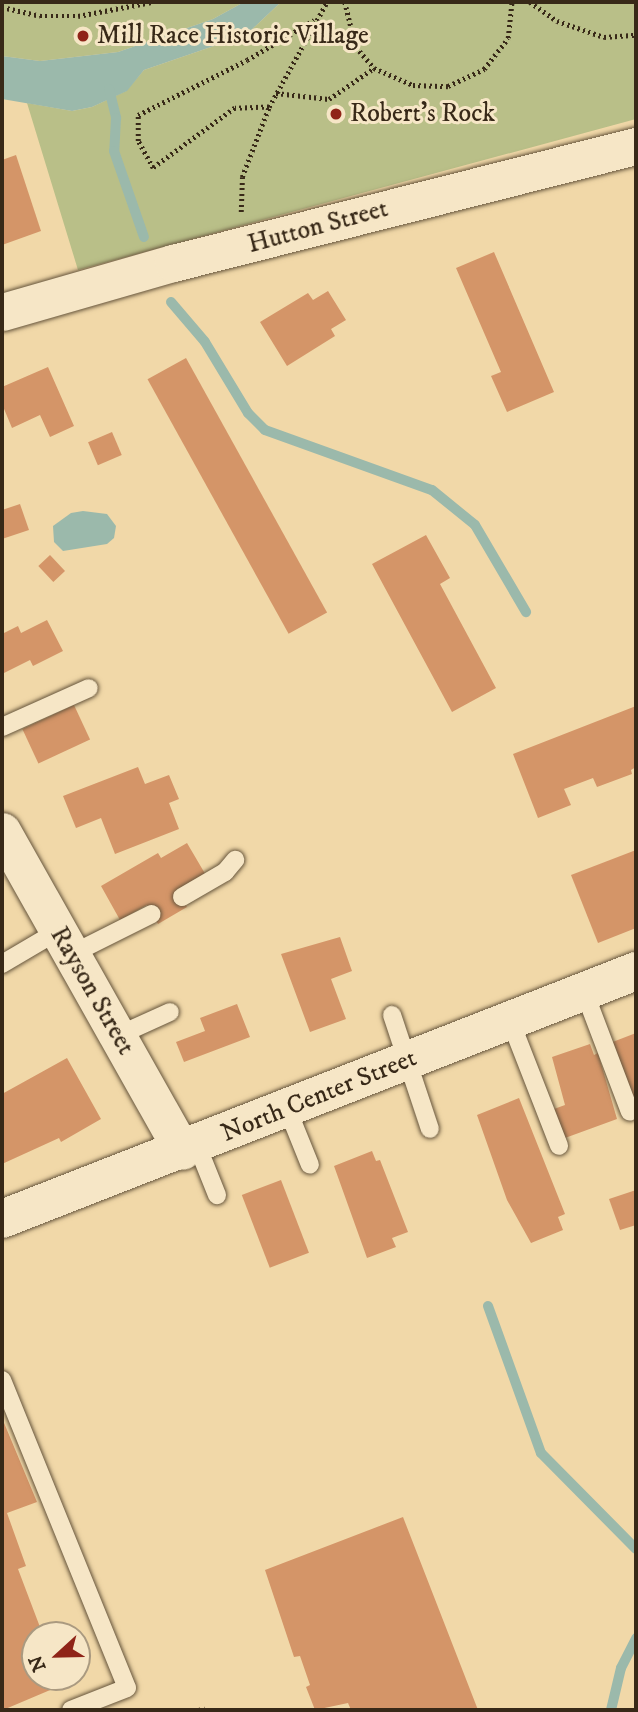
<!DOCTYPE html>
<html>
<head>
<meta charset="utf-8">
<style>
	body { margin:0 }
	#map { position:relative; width:638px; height:1712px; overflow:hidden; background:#f1d8a8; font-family:"IM FELL DW Pica",serif }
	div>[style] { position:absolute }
	.green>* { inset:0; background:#b9bf88 }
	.water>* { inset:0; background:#9bb9ab }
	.stream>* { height:10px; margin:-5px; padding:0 5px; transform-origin:5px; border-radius:5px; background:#9bb9ab }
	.building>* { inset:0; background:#d49568; transform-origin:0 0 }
	.path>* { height:4.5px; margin-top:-2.25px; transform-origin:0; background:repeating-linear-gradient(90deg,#382918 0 2px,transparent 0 5.5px) }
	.roads { filter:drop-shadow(0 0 2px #66553c) drop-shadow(0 0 2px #66553c) }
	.lane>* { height:18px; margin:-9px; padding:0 9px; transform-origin:9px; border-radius:9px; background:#f6e6c6 }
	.street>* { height:37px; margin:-18.5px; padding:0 18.5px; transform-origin:18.5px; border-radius:18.5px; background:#f6e6c6 }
	.secondary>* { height:38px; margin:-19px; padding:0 19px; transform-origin:19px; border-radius:19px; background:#f6e6c6 }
	.dots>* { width:19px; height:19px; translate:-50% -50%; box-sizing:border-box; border:4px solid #f6e6c6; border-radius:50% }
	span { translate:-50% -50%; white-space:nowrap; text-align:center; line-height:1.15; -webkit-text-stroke:6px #f6e6c6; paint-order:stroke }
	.poi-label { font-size:26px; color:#382918 }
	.left { translate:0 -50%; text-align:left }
	.street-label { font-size:26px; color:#382918 }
	.frame { position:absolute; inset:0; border:4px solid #382918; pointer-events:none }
	.north { position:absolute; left:21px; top:1621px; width:70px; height:70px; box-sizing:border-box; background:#f6e6c6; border:2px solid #aa9a80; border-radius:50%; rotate:248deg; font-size:19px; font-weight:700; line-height:28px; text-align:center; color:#382918 }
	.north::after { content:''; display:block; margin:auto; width:24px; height:32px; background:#8f2418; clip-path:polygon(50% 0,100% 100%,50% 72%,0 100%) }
</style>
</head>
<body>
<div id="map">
	<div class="green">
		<i style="clip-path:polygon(2px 2px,244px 2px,213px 19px,118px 52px,40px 61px,2px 56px)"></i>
		<i style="clip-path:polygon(281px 2px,636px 2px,636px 119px,78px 270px,27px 103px,72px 111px,92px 107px,126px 91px,144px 70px,246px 35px)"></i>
	</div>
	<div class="water">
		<i style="clip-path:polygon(244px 2px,281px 2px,246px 35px,144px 70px,127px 91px,92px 107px,72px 111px,2px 99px,2px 56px,40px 61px,118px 52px,213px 19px)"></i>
		<i style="clip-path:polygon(83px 511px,107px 514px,116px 526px,114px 538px,107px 544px,63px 551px,54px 542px,53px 526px,71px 513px)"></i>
	</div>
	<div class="stream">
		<i style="left:109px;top:89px;width:30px;rotate:76deg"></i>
		<i style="left:116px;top:118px;width:33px;rotate:93deg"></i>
		<i style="left:114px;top:151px;width:91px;rotate:70.8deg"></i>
		<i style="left:171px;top:302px;width:52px;rotate:49.6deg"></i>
		<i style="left:205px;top:342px;width:83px;rotate:58.8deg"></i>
		<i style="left:248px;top:413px;width:24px;rotate:45deg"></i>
		<i style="left:265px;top:430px;width:177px;rotate:19.8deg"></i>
		<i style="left:432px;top:490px;width:55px;rotate:39.1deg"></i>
		<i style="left:475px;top:525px;width:101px;rotate:59.6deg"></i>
		<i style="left:488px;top:1306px;width:156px;rotate:70.2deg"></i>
		<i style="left:541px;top:1453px;width:135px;rotate:45.3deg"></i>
		<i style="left:611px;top:1710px;width:43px;rotate:-76.6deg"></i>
		<i style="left:621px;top:1668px;width:34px;rotate:-63deg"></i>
	</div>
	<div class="building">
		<i style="clip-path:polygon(16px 155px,41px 231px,2px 245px,2px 160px)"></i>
		<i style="clip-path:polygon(494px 252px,554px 392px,507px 412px,491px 376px,501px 372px,456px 268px)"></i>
		<i style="clip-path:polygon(328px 291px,346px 320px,331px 329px,335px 336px,287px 366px,260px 322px,308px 293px,313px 300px)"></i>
		<i style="left:186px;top:358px;width:291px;height:44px;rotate:61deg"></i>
		<i style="clip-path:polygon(48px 367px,74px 426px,50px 437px,40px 415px,12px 428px,2px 404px,2px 387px)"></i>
		<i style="left:112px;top:432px;width:25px;height:26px;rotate:67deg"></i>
		<i style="clip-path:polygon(20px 504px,29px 530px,2px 539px,2px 510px)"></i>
		<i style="clip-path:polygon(426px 535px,450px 578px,440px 584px,496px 688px,452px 712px,372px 564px)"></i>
		<i style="left:50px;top:555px;width:22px;height:16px;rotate:47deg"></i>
		<i style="clip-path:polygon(47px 620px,63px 651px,33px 666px,30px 660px,2px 674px,2px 634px,18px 626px,21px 633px)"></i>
		<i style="left:74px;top:705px;width:38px;height:57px;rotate:65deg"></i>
		<i style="clip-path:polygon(636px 706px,636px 767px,631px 770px,632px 774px,597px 787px,593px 778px,564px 789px,571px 805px,538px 818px,513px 754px)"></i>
		<i style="clip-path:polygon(138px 767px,145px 784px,169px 775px,179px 799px,169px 803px,179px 829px,115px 854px,101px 818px,76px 828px,63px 796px)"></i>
		<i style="clip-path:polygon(187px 843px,207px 877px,179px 893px,187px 907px,158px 924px,147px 905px,120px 920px,101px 886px,158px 853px,161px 858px)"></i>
		<i style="clip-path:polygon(636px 850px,636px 928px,598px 943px,571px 875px)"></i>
		<i style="clip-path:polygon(340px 937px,352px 971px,331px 979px,346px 1019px,310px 1032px,281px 954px)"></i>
		<i style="clip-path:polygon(237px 1004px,250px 1037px,184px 1062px,176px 1042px,205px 1031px,200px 1018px)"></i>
		<i style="clip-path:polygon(636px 1033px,636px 1112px,610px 1043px)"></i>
		<i style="clip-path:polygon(590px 1044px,594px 1055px,598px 1053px,617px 1119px,565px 1138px,554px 1109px,565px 1105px,552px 1057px)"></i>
		<i style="clip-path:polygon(67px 1058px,101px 1119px,61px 1142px,59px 1138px,2px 1164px,2px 1094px)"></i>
		<i style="clip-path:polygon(519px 1098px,565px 1214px,558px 1217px,563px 1230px,531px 1243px,507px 1200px,477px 1115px)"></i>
		<i style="clip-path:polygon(372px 1151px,376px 1161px,380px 1160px,408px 1232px,392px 1238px,396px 1247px,367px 1258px,334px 1166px)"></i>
		<i style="left:281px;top:1180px;width:78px;height:42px;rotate:69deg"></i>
		<i style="clip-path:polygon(636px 1190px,636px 1225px,620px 1230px,609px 1199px)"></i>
		<i style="clip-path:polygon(2px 1418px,37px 1502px,7px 1513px,26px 1566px,18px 1569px,43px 1635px,35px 1635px,35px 1677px,59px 1677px,62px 1685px,3px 1710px)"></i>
		<i style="clip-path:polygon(403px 1517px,478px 1710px,351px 1710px,348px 1703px,315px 1710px,306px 1687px,310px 1685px,300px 1656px,294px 1657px,265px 1570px)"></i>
	</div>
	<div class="path">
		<i style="left:345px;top:2px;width:46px;rotate:76.3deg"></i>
		<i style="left:356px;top:47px;width:28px;rotate:49deg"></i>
		<i style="left:374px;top:68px;width:43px;rotate:23.6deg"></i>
		<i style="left:413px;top:85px;width:35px;rotate:2deg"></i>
		<i style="left:448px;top:86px;width:40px;rotate:-25deg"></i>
		<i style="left:484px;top:69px;width:39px;rotate:-52deg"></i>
		<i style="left:508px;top:38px;width:36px;rotate:-84deg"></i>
		<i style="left:530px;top:2px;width:33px;rotate:35deg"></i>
		<i style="left:557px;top:21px;width:50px;rotate:18.8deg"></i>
		<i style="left:604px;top:37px;width:32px;rotate:-4deg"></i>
		<i style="left:2px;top:7px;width:39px;rotate:13deg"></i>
		<i style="left:40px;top:16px;width:38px"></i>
		<i style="left:78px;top:16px;width:75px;rotate:-10.7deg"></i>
		<i style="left:276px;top:93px;width:53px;rotate:6.5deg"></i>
		<i style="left:329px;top:99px;width:55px;rotate:-34.6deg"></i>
		<i style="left:269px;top:107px;width:34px;rotate:178deg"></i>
		<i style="left:235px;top:108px;width:102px;rotate:143.8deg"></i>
		<i style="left:153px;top:168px;width:31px;rotate:-119deg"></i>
		<i style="left:138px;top:141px;width:26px;rotate:-90deg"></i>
		<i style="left:138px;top:115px;width:122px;rotate:-26.8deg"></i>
		<i style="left:247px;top:60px;width:78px;rotate:-30.8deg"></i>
		<i style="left:241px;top:212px;width:35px;rotate:-88deg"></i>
		<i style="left:242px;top:177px;width:75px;rotate:-68.9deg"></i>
		<i style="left:269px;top:107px;width:120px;rotate:-61.1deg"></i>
		<i style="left:199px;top:1710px;width:6px;rotate:-18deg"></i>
	</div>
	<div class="roads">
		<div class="lane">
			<i style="left:2px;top:727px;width:95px;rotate:-24.1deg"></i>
			<i style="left:182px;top:897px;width:50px;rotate:-30.2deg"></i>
			<i style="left:225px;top:872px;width:16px;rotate:-50deg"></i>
			<i style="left:72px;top:954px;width:89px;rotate:-26.6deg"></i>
			<i style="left:2px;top:964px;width:65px;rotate:-30.5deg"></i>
			<i style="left:584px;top:991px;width:129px;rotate:69.2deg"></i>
			<i style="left:392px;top:1015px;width:120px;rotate:71.6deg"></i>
			<i style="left:510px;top:1020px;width:135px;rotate:68.7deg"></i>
			<i style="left:117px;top:1036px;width:58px;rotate:-24.4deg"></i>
			<i style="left:287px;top:1108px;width:61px;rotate:68deg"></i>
			<i style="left:197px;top:1145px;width:54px;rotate:68.2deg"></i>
			<i style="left:2px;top:1380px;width:332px;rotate:67.9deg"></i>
			<i style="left:127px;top:1688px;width:60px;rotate:158.6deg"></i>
		</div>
		<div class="street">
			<i style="left:2px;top:312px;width:178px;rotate:-16deg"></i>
			<i style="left:173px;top:263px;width:478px;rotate:-14.2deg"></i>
			<i style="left:2px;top:831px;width:367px;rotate:60.6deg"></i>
		</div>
		<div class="secondary">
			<i style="left:2px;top:1219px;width:681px;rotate:-21.36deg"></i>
		</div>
	</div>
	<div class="dots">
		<i style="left:83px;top:36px;background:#8f2418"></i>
		<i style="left:336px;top:114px;background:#8f2418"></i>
	</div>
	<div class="poi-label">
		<span class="left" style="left:97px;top:36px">Mill Race Historic Village</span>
		<span class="left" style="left:350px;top:114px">Robert's Rock</span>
	</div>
	<div class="street-label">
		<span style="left:318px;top:227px;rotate:-15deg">Hutton Street</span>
		<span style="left:92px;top:991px;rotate:60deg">Rayson Street</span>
		<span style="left:319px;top:1096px;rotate:-22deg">North Center Street</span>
	</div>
	<div class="frame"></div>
	<div class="north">N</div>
</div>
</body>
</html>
